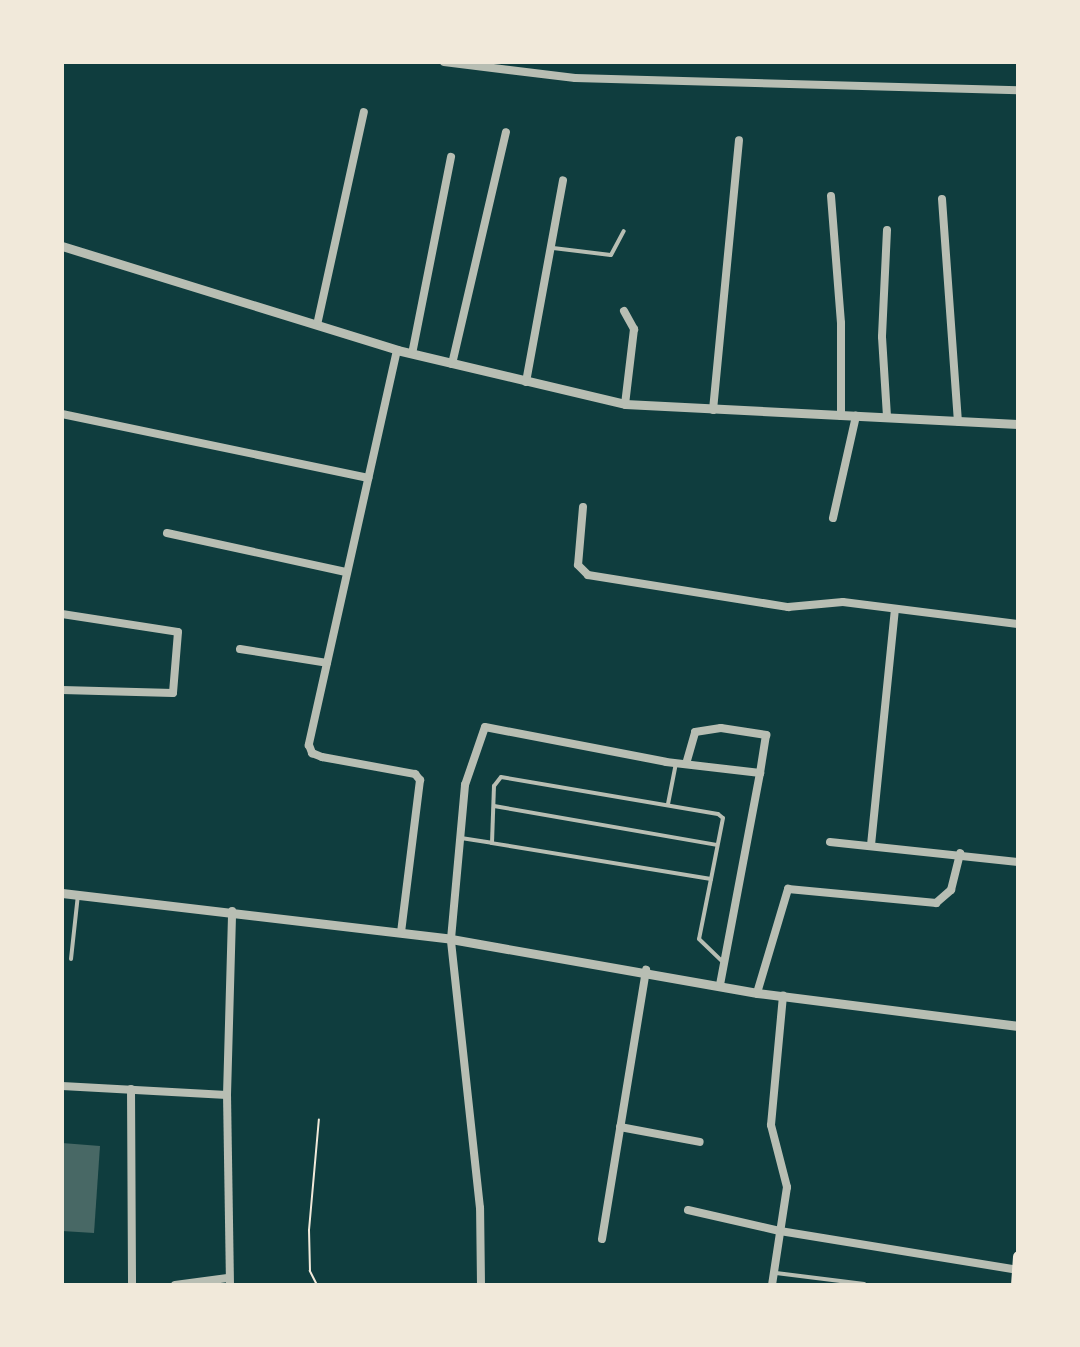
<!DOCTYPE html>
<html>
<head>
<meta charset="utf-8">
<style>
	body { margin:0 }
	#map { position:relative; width:1080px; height:1347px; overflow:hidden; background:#0f3d3e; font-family:Quicksand,sans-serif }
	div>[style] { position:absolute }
	.building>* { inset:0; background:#486865 }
	.path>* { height:2px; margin:-1px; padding:0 1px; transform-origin:1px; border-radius:1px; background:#f1e9da }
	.service>* { height:4px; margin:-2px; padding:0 2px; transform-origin:2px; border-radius:2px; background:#b8beb3 }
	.minor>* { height:8px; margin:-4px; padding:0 4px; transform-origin:4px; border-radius:4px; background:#b8beb3 }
	.tertiary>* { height:9px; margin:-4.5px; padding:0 4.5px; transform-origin:4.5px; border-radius:4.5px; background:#b8beb3 }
	.secondary>* { height:11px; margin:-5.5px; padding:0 5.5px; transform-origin:5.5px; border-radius:5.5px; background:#f1e9da }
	span { translate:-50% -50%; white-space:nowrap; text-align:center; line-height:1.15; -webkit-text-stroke:6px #f1e9da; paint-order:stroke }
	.frame { position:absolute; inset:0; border:64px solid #f1e9da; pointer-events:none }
</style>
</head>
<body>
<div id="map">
	<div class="building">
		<i style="clip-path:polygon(62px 1143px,100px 1146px,94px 1233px,62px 1231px)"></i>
	</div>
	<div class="path">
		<i style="left:317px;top:1285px;width:16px;rotate:-117deg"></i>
		<i style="left:310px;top:1271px;width:41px;rotate:-91.4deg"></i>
		<i style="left:309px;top:1230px;width:111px;rotate:-84.9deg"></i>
	</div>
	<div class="service">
		<i style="left:553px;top:248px;width:58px;rotate:6.9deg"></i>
		<i style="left:611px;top:255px;width:27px;rotate:-62deg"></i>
		<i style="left:668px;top:804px;width:42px;rotate:-79deg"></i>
		<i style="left:494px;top:806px;width:226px;rotate:9.9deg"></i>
		<i style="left:461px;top:838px;width:31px;rotate:9deg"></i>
		<i style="left:711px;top:879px;width:222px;rotate:-170.7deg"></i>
		<i style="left:492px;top:843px;width:57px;rotate:-88deg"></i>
		<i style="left:494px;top:786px;width:11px;rotate:-52deg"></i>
		<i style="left:501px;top:777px;width:220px;rotate:9.7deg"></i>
		<i style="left:718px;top:814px;width:6px;rotate:39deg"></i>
		<i style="left:723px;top:818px;width:62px;rotate:101.1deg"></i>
		<i style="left:711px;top:879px;width:61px;rotate:101.3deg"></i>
		<i style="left:699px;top:939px;width:33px;rotate:44deg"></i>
		<i style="left:71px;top:959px;width:64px;rotate:-83.8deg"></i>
		<i style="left:776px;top:1273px;width:89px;rotate:7.1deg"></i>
	</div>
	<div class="minor">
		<i style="left:444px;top:62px;width:132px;rotate:7deg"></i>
		<i style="left:575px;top:78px;width:443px;rotate:1.6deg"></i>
		<i style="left:831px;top:196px;width:127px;rotate:85.5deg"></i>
		<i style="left:841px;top:323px;width:93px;rotate:90deg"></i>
		<i style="left:942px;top:199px;width:223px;rotate:85.9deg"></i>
		<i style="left:887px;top:230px;width:107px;rotate:92.7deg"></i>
		<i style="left:882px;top:337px;width:80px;rotate:86.4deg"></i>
		<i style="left:624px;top:311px;width:21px;rotate:61deg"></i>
		<i style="left:634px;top:329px;width:76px;rotate:96.8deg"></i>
		<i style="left:317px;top:325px;width:218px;rotate:-77.6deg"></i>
		<i style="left:397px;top:350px;width:405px;rotate:102.6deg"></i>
		<i style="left:309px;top:745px;width:9px;rotate:69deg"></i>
		<i style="left:312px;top:753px;width:11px;rotate:22deg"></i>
		<i style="left:322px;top:757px;width:95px;rotate:10.4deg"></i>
		<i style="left:415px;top:774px;width:8px;rotate:50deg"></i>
		<i style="left:420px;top:780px;width:154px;rotate:97.1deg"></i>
		<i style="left:412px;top:354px;width:201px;rotate:-78.8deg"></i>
		<i style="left:452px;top:364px;width:238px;rotate:-76.9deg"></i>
		<i style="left:526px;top:382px;width:205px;rotate:-79.6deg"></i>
		<i style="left:713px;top:410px;width:271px;rotate:-84.5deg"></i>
		<i style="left:62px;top:414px;width:313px;rotate:11.8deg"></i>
		<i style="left:583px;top:507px;width:58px;rotate:94.9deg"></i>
		<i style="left:578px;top:565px;width:14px;rotate:45deg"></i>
		<i style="left:588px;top:575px;width:203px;rotate:9.1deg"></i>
		<i style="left:788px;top:607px;width:55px;rotate:-5.2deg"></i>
		<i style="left:843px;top:602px;width:176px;rotate:7.2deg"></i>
		<i style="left:833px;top:518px;width:105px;rotate:-77.3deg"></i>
		<i style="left:167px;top:533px;width:183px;rotate:12.3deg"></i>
		<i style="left:62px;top:614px;width:117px;rotate:8.8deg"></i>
		<i style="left:178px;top:632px;width:61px;rotate:94.7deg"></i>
		<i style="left:173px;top:693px;width:111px;rotate:-178.5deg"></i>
		<i style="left:240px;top:649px;width:88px;rotate:9.1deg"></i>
		<i style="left:686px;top:764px;width:33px;rotate:-74deg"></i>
		<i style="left:695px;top:732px;width:26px;rotate:-9deg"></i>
		<i style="left:721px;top:728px;width:46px;rotate:8.8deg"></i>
		<i style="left:766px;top:735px;width:38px;rotate:99deg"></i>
		<i style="left:830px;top:842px;width:189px;rotate:6.1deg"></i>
		<i style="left:871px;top:845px;width:237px;rotate:-84.2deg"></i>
		<i style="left:757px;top:993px;width:109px;rotate:-73.4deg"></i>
		<i style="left:788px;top:889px;width:149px;rotate:5.4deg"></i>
		<i style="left:936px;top:903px;width:20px;rotate:-41deg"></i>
		<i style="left:951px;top:890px;width:38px;rotate:-76deg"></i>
		<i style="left:62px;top:1086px;width:165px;rotate:3.1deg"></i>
		<i style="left:131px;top:1089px;width:196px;rotate:89.7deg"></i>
		<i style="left:620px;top:1127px;width:81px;rotate:10.6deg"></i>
		<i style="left:688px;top:1210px;width:94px;rotate:12.9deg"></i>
		<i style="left:780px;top:1231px;width:240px;rotate:9.3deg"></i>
		<i style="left:602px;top:1239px;width:273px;rotate:-80.7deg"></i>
		<i style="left:175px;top:1285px;width:53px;rotate:-7.5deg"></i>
		<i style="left:230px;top:1285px;width:190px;rotate:-90.9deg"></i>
		<i style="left:227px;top:1095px;width:184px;rotate:-88.4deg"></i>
		<i style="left:481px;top:1285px;width:77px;rotate:-90.7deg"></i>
		<i style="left:480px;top:1208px;width:271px;rotate:-96.2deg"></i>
		<i style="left:451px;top:939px;width:155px;rotate:-84.8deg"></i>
		<i style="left:465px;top:785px;width:61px;rotate:-71deg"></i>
		<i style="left:485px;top:727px;width:184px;rotate:10.9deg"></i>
		<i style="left:666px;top:762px;width:95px;rotate:6.7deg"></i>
		<i style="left:760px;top:773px;width:216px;rotate:100.7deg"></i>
		<i style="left:772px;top:1285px;width:99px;rotate:-81.3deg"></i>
		<i style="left:787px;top:1187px;width:64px;rotate:-104.5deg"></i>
		<i style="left:771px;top:1125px;width:130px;rotate:-84.7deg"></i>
	</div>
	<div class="tertiary">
		<i style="left:62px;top:246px;width:351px;rotate:17.2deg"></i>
		<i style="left:397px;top:350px;width:234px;rotate:13.3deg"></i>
		<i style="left:625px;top:404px;width:394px;rotate:2.9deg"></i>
		<i style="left:62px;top:893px;width:392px;rotate:6.7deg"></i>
		<i style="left:451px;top:939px;width:311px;rotate:10deg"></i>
		<i style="left:757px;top:993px;width:263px;rotate:7.2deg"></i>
	</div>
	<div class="secondary">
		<i style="left:1016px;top:1285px;width:29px;rotate:-86deg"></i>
	</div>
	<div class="frame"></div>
</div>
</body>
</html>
